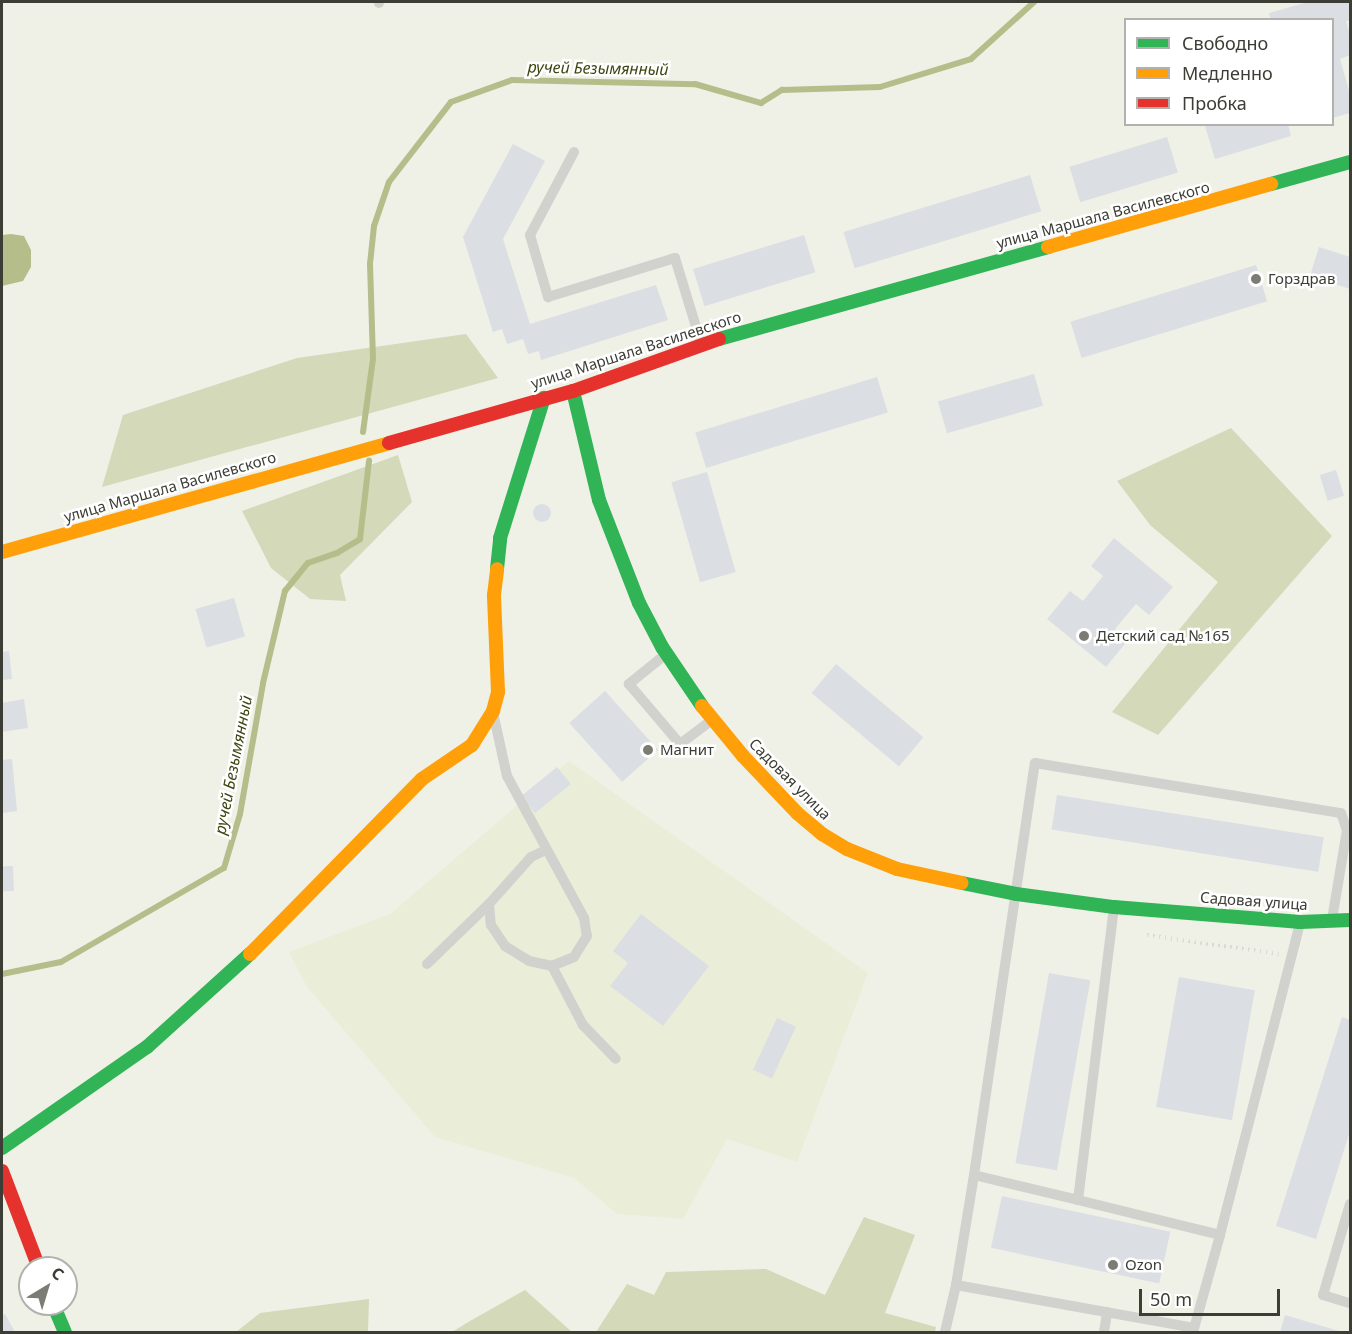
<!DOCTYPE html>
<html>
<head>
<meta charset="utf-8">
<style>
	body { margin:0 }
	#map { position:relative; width:1352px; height:1334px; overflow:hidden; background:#eff1e6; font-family:"Noto Sans",sans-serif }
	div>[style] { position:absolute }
	.built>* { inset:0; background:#eaeed9 }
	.green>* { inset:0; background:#d4d9b9 }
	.water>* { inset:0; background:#b5be8a }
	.stream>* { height:6px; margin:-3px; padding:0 3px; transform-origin:3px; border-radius:3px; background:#b5be8a }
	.building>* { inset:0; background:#dbdee3; transform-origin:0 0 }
	.round { border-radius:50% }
	.path>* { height:4px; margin-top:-2px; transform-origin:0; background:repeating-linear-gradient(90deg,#d9d9d6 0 1.5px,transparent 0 6px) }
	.lane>* { height:10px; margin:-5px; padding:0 5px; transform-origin:5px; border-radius:5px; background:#d1d1ce }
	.fast>* { height:14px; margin:-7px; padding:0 7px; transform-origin:7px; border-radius:7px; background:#30b455 }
	.slow>* { height:14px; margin:-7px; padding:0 7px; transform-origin:7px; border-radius:7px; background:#ff9f0a }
	.jam>* { height:14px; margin:-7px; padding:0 7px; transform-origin:7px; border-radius:7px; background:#e5322d }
	.dots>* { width:16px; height:16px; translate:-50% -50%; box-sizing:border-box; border:3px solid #fff; border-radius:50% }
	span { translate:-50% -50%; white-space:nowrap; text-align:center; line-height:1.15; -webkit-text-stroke:5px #fff; paint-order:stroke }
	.street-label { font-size:15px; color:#3c3d35 }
	.poi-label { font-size:15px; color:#3c3d35 }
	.left { translate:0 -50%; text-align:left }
	.water-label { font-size:16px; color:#3e4511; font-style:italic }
	.frame { position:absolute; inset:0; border:3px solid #3c3d35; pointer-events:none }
	.legend { position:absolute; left:1124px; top:18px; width:210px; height:108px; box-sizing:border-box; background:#fff; border:2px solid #b1b1ae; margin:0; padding:8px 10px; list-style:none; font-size:18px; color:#3c3d35 }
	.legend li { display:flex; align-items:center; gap:12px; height:30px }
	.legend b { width:30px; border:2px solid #b1b1ae }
	.north { position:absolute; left:18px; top:1256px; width:60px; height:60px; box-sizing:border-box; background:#fff; border:2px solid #b1b1ae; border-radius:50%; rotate:38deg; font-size:16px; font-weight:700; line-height:24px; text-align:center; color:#3c3d35 }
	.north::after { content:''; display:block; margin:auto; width:21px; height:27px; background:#7b7c73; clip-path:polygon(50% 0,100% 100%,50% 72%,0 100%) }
	.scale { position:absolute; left:1139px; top:1289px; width:141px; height:27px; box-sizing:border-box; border:3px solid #3c3d35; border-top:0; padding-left:8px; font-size:18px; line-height:21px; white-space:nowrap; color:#3c3d35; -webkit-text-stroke:4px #fff; paint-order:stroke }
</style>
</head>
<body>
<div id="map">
	<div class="built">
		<i style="clip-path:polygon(569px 761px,868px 973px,797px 1162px,727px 1139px,683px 1219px,617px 1214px,574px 1178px,435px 1137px,307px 987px,289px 952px,390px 914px)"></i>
	</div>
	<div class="green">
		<i style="clip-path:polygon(466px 334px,498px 378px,102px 487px,123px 415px,297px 358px)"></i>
		<i style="clip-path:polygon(1231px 428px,1332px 536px,1158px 735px,1112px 712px,1218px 582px,1150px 525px,1117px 481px)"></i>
		<i style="clip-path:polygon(398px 455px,412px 502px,340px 575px,346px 601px,310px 599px,271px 568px,242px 511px)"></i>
		<i style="clip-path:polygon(864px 1217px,915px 1235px,885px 1313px,936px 1327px,935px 1332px,596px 1332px,627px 1284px,654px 1295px,666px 1272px,766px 1269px,825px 1295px)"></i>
		<i style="clip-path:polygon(525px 1290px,572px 1332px,452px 1332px,470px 1321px)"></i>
		<i style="clip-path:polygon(369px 1299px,368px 1332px,236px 1332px,260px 1313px)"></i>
	</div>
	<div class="water">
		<i style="clip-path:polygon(11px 234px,24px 236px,31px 250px,31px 267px,23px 281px,2px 286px,2px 235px)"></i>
	</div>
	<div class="stream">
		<i style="left:363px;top:432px;width:74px;rotate:-82.2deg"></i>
		<i style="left:373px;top:359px;width:95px;rotate:-91.8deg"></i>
		<i style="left:370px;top:264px;width:38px;rotate:-84deg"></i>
		<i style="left:374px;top:226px;width:46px;rotate:-71.2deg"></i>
		<i style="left:389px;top:182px;width:101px;rotate:-52.2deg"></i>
		<i style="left:451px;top:102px;width:65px;rotate:-19.8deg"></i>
		<i style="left:512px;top:80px;width:183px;rotate:1.3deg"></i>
		<i style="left:695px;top:84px;width:69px;rotate:16.1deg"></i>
		<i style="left:761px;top:103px;width:25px;rotate:-32deg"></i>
		<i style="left:782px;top:90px;width:98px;rotate:-1.8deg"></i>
		<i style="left:880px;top:87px;width:95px;rotate:-17.1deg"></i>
		<i style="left:971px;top:59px;width:85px;rotate:-42.1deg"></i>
		<i style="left:2px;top:974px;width:60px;rotate:-11.5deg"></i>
		<i style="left:61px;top:962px;width:188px;rotate:-30deg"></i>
		<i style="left:224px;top:868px;width:56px;rotate:-73.5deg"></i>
		<i style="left:240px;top:814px;width:133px;rotate:-80deg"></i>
		<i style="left:263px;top:683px;width:95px;rotate:-76.6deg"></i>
		<i style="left:285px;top:591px;width:36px;rotate:-51deg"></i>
		<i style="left:308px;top:563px;width:31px;rotate:-19deg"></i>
		<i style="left:337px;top:553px;width:27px;rotate:-31deg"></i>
		<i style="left:360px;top:539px;width:79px;rotate:-83.4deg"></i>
	</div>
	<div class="building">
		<i style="clip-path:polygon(1308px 2px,1350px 2px,1350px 21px,1346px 21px,1350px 34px,1350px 55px,1340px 59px,1350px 94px,1350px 113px,1332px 118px,1332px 20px,1271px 20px,1269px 13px)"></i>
		<i style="clip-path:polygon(1210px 124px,1288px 124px,1291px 136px,1215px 159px,1205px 126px)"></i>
		<i style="left:1167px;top:137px;width:37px;height:102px;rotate:73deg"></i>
		<i style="clip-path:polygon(513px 144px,545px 161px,503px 239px,530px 324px,656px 285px,668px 320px,541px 360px,539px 351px,528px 354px,523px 339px,507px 344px,502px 329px,493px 332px,463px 237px)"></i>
		<i style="left:1030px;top:175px;width:38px;height:195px;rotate:73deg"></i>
		<i style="left:804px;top:235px;width:39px;height:116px;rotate:73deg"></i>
		<i style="clip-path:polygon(1319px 247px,1350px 257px,1350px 289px,1310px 276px)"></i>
		<i style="left:1256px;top:265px;width:38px;height:194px;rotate:73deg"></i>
		<i style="left:1034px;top:374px;width:33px;height:100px;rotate:74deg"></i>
		<i style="left:877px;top:377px;width:37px;height:190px;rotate:73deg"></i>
		<i style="left:1336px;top:470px;width:27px;height:17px;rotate:73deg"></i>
		<i style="left:707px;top:472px;width:104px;height:37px;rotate:74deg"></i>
		<i class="round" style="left:533px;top:504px;width:18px;height:18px"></i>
		<i style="clip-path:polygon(1114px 538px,1173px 587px,1149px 615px,1136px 604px,1115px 629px,1128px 640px,1106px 667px,1047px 619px,1070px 591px,1083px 601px,1103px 576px,1091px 566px)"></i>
		<i style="left:234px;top:598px;width:40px;height:40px;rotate:74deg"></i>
		<i style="clip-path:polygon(9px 651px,12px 679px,2px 680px,2px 652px)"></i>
		<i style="left:836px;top:664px;width:114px;height:38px;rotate:40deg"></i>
		<i style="left:605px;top:691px;width:79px;height:48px;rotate:48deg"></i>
		<i style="clip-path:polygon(24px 699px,28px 728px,2px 732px,2px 703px)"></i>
		<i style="clip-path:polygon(12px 759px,17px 811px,2px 813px,2px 760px)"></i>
		<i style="left:557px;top:767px;width:22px;height:46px;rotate:51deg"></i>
		<i style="left:1057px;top:795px;width:270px;height:35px;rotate:9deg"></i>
		<i style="left:13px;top:866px;width:25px;height:11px;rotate:88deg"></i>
		<i style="clip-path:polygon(641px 914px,709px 966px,663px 1026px,610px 986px,628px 963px,613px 951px)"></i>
		<i style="left:1049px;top:973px;width:42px;height:193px;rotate:10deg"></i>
		<i style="left:1179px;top:977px;width:77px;height:132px;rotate:10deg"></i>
		<i style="clip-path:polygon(1342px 1017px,1350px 1020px,1350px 1131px,1316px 1239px,1276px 1226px)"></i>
		<i style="left:777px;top:1018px;width:21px;height:57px;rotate:25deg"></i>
		<i style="left:1002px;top:1196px;width:172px;height:53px;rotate:12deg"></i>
		<i style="clip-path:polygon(5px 1314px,15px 1332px,2px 1332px,2px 1315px)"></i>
		<i style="clip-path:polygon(1285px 1315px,1342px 1332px,1280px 1332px)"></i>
	</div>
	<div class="path">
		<i style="left:1147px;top:935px;width:133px;rotate:8.2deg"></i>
	</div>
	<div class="lane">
		<i style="left:379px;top:2px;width:1px;rotate:90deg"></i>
		<i style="left:574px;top:152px;width:94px;rotate:117.9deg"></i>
		<i style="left:530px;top:235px;width:65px;rotate:73.8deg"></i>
		<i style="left:548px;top:297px;width:133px;rotate:-17.1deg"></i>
		<i style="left:675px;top:258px;width:89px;rotate:73deg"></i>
		<i style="left:666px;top:654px;width:48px;rotate:141deg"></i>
		<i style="left:629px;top:684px;width:79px;rotate:49.6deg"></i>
		<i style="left:680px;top:744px;width:40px;rotate:-37deg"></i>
		<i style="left:494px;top:717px;width:60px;rotate:77.6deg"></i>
		<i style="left:507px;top:776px;width:162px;rotate:61.5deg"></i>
		<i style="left:584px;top:918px;width:18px;rotate:81deg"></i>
		<i style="left:587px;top:936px;width:25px;rotate:122deg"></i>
		<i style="left:574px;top:957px;width:24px;rotate:158deg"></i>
		<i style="left:552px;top:966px;width:67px;rotate:62.3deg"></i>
		<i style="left:583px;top:1025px;width:47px;rotate:45.9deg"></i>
		<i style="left:489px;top:904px;width:21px;rotate:85deg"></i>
		<i style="left:491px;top:925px;width:25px;rotate:56deg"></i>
		<i style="left:505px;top:946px;width:28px;rotate:32deg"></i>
		<i style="left:529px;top:961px;width:24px;rotate:12deg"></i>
		<i style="left:1114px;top:907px;width:295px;rotate:97deg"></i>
		<i style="left:1078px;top:1200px;width:146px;rotate:13.8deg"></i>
		<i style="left:1220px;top:1235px;width:322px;rotate:-75.6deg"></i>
		<i style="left:427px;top:964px;width:86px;rotate:-44.1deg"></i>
		<i style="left:489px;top:904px;width:63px;rotate:-48.2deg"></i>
		<i style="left:531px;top:857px;width:17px;rotate:-25deg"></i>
		<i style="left:974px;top:1175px;width:107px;rotate:13.5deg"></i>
		<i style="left:1350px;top:1204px;width:95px;rotate:106.5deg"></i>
		<i style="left:1323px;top:1295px;width:28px;rotate:17deg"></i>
		<i style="left:956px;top:1285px;width:242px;rotate:10.2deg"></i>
		<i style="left:945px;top:1332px;width:48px;rotate:-76.8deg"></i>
		<i style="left:956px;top:1285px;width:111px;rotate:-80.7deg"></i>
		<i style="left:974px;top:1175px;width:416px;rotate:-81.6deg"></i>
		<i style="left:1035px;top:763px;width:310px;rotate:9.3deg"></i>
		<i style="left:1341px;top:813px;width:18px;rotate:71deg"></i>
		<i style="left:1347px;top:830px;width:91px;rotate:99.5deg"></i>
		<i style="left:1104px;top:1332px;width:20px;rotate:-81deg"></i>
		<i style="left:1193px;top:1332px;width:101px;rotate:-74.4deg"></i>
	</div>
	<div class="fast">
		<i style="left:1271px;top:184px;width:82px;rotate:-15.6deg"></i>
		<i style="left:719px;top:339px;width:342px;rotate:-15.6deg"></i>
		<i style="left:573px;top:391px;width:112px;rotate:76.6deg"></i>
		<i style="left:599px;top:500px;width:110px;rotate:68.8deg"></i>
		<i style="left:639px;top:603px;width:50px;rotate:62.4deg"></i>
		<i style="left:662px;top:647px;width:71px;rotate:55.9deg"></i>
		<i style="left:497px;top:569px;width:31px;rotate:-84deg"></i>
		<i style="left:500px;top:538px;width:147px;rotate:-72.6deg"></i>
		<i style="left:962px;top:883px;width:55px;rotate:11.5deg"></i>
		<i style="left:1016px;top:894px;width:99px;rotate:7.6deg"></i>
		<i style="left:1114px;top:907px;width:187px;rotate:4.6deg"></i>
		<i style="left:1300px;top:922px;width:50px;rotate:-2.3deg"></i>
		<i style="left:2px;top:1148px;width:177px;rotate:-34.9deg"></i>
		<i style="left:147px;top:1047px;width:139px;rotate:-42.1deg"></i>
		<i style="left:53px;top:1304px;width:30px;rotate:67deg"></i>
	</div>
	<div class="slow">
		<i style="left:1048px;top:247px;width:232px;rotate:-15.8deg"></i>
		<i style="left:2px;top:552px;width:402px;rotate:-15.7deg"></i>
		<i style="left:702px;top:706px;width:65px;rotate:50.6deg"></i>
		<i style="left:743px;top:756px;width:79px;rotate:46.5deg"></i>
		<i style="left:797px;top:813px;width:33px;rotate:40deg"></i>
		<i style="left:822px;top:834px;width:29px;rotate:31deg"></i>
		<i style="left:847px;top:849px;width:54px;rotate:21.8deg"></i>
		<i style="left:897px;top:869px;width:66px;rotate:12.2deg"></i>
		<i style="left:250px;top:954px;width:245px;rotate:-45.5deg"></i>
		<i style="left:422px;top:779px;width:60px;rotate:-34.2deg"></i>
		<i style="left:472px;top:745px;width:40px;rotate:-58deg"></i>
		<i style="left:493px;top:711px;width:20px;rotate:-75deg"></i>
		<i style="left:498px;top:692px;width:97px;rotate:-92.4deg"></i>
		<i style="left:494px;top:595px;width:26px;rotate:-83deg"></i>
	</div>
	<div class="jam">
		<i style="left:389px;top:443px;width:191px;rotate:-15.8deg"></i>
		<i style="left:573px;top:391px;width:155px;rotate:-19.6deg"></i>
		<i style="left:2px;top:1171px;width:104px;rotate:69.1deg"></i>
	</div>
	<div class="dots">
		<i style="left:1256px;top:279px;background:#7b7c73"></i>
		<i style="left:1084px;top:636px;background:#7b7c73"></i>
		<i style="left:648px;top:750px;background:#7b7c73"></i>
		<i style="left:1113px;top:1265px;background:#7b7c73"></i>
	</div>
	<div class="street-label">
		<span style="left:1103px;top:215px;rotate:-15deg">улица Маршала Василевского</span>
		<span style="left:636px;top:350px;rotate:-18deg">улица Маршала Василевского</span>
		<span style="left:170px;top:487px;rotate:-16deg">улица Маршала Василевского</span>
		<span style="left:790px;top:779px;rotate:45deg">Садовая улица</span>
		<span style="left:1254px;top:901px;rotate:4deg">Садовая улица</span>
	</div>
	<div class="poi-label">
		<span class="left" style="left:1268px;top:279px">Горздрав</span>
		<span class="left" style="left:1096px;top:636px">Детский сад №165</span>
		<span class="left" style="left:660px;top:750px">Магнит</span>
		<span class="left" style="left:1125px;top:1265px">Ozon</span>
	</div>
	<div class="water-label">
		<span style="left:598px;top:68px;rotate:1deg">ручей Безымянный</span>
		<span style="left:233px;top:765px;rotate:-79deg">ручей Безымянный</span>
	</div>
	<div class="frame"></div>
	<ul class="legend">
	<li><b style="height:8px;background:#30b455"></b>Свободно</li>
	<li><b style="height:8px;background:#ff9f0a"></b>Медленно</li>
	<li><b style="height:8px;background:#e5322d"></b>Пробка</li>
	</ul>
	<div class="north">С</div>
	<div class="scale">50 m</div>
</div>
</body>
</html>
